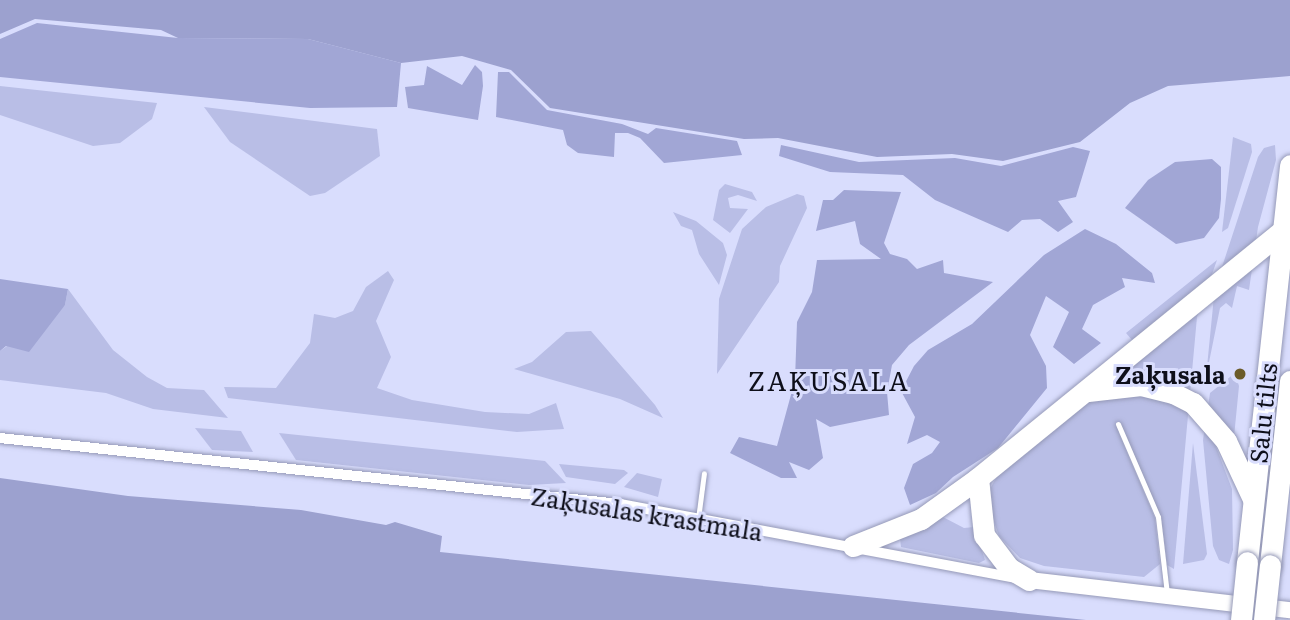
<!DOCTYPE html>
<html>
<head>
<meta charset="utf-8">
<style>
	body { margin:0 }
	#map { position:relative; width:1290px; height:620px; overflow:hidden; background:#d9ddfd; font-family:Literata,serif }
	div>[style] { position:absolute }
	.green>* { inset:0; background:#b9bee6 }
	.forest>* { inset:0; background:#a1a6d5 }
	.water>* { inset:0; background:#9ca1cf }
	.roads { filter:drop-shadow(0 0 2px #9599b7) drop-shadow(0 0 2px #9599b7) }
	.lane>* { height:5px; margin:-2.5px; padding:0 2.5px; transform-origin:2.5px; border-radius:2.5px; background:#fff }
	.street>* { height:10px; margin:-5px; padding:0 5px; transform-origin:5px; border-radius:5px; background:#fff }
	.secondary>* { height:16px; margin:-8px; padding:0 8px; transform-origin:8px; border-radius:8px; background:#fff }
	.highway>* { height:21px; margin:-10.5px; padding:0 10.5px; transform-origin:10.5px; border-radius:10.5px; background:#fff }
	.bridges { filter:drop-shadow(0 0 2px #9599b7) drop-shadow(0 0 2px #9599b7) }
	.highway-bridge>* { height:21px; margin:-10.5px; padding:0 10.5px; transform-origin:10.5px; border-radius:10.5px; background:#fff }
	.dots>* { width:19px; height:19px; translate:-50% -50%; box-sizing:border-box; border:4px solid #d9ddfd; border-radius:50% }
	span { translate:-50% -50%; white-space:nowrap; text-align:center; line-height:1.15; -webkit-text-stroke:6px #d9ddfd; paint-order:stroke }
	.poi-label { font-size:24px; color:#0e0f1a; font-weight:700 }
	.right { translate:-100% -50%; text-align:right }
	.street-label { font-size:24px; color:#0e0f1a }
	.neighbourhood-label { font-size:26px; color:#0e0f1a; letter-spacing:2px }
</style>
</head>
<body>
<div id="map">
	<div class="green">
		<i style="clip-path:polygon(0 86px,157px 103px,152px 119px,120px 143px,93px 146px,0 115px)"></i>
		<i style="clip-path:polygon(204px 107px,377px 129px,380px 156px,325px 193px,310px 196px,230px 142px)"></i>
		<i style="clip-path:polygon(1233px 137px,1251px 144px,1252px 152px,1228px 228px,1222px 232px)"></i>
		<i style="clip-path:polygon(1275px 145px,1276px 160px,1258px 227px,1249px 290px,1237px 286px,1232px 308px,1226px 303px,1220px 308px,1206px 377px,1214px 296px,1222px 267px,1258px 157px,1264px 148px)"></i>
		<i style="clip-path:polygon(725px 184px,752px 192px,757px 201px,738px 195px,728px 198px,730px 208px,748px 209px,730px 233px,713px 220px,719px 190px)"></i>
		<i style="clip-path:polygon(797px 194px,804px 196px,807px 208px,780px 266px,779px 282px,717px 374px,719px 299px,742px 229px,766px 207px)"></i>
		<i style="clip-path:polygon(673px 212px,696px 221px,723px 243px,727px 255px,719px 285px,699px 254px,692px 230px,681px 226px)"></i>
		<i style="clip-path:polygon(1217px 260px,1197px 317px,1174px 569px,1167px 565px,1161px 518px,1123px 429px,1119px 433px,1155px 518px,1160px 564px,1144px 577px,1044px 566px,1020px 558px,999px 536px,993px 519px,988px 493px,1000px 470px,1073px 410px,1127px 377px,1122px 372px,1132px 340px,1126px 333px)"></i>
		<i style="clip-path:polygon(388px 271px,394px 280px,376px 321px,391px 357px,377px 388px,412px 400px,485px 412px,529px 414px,556px 403px,564px 429px,517px 432px,228px 398px,224px 387px,276px 388px,310px 343px,314px 314px,335px 318px,353px 311px,366px 287px)"></i>
		<i style="clip-path:polygon(68px 289px,113px 350px,147px 377px,167px 388px,204px 390px,228px 418px,153px 409px,106px 393px,0 380px,0 351px,65px 305px)"></i>
		<i style="clip-path:polygon(591px 331px,655px 405px,663px 418px,620px 399px,514px 369px,532px 362px,566px 332px)"></i>
		<i style="clip-path:polygon(1235px 373px,1239px 386px,1234px 437px,1209px 406px,1212px 436px,1232px 489px,1233px 550px,1229px 564px,1219px 560px,1213px 546px,1203px 440px,1210px 393px)"></i>
		<i style="clip-path:polygon(195px 428px,241px 431px,253px 452px,212px 450px)"></i>
		<i style="clip-path:polygon(279px 433px,545px 461px,566px 483px,529px 485px,296px 460px)"></i>
		<i style="clip-path:polygon(1193px 443px,1207px 554px,1204px 560px,1183px 564px)"></i>
		<i style="clip-path:polygon(559px 464px,624px 470px,628px 473px,615px 484px,566px 477px)"></i>
		<i style="clip-path:polygon(637px 473px,662px 479px,658px 497px,624px 487px)"></i>
		<i style="clip-path:polygon(941px 516px,964px 528px,974px 527px,985px 560px,979px 563px,901px 547px,900px 538px)"></i>
	</div>
	<div class="forest">
		<i style="clip-path:polygon(37px 23px,178px 38px,308px 39px,401px 63px,397px 107px,310px 108px,0 77px,0 39px)"></i>
		<i style="clip-path:polygon(475px 65px,482px 72px,483px 86px,478px 120px,408px 108px,405px 87px,424px 85px,427px 66px,462px 85px)"></i>
		<i style="clip-path:polygon(498px 72px,509px 72px,547px 110px,622px 124px,648px 134px,656px 128px,737px 141px,742px 155px,664px 163px,640px 138px,628px 133px,615px 133px,614px 157px,578px 153px,567px 145px,563px 130px,496px 117px)"></i>
		<i style="clip-path:polygon(781px 145px,859px 162px,955px 158px,1001px 166px,1073px 147px,1090px 151px,1076px 197px,1058px 201px,1073px 222px,1058px 232px,1040px 219px,1022px 220px,1008px 232px,935px 200px,903px 175px,830px 172px,779px 156px)"></i>
		<i style="clip-path:polygon(1212px 159px,1221px 167px,1221px 199px,1219px 218px,1204px 238px,1176px 244px,1125px 208px,1148px 180px,1175px 162px)"></i>
		<i style="clip-path:polygon(844px 190px,901px 192px,884px 243px,890px 254px,907px 259px,917px 269px,943px 260px,944px 273px,993px 282px,909px 345px,892px 365px,887px 392px,889px 415px,830px 427px,816px 419px,823px 458px,809px 470px,789px 462px,797px 478px,781px 478px,730px 453px,739px 437px,777px 446px,795px 380px,797px 322px,812px 292px,817px 260px,881px 259px,860px 244px,855px 221px,816px 231px,823px 200px,833px 200px)"></i>
		<i style="clip-path:polygon(1085px 229px,1116px 244px,1152px 273px,1155px 283px,1122px 278px,1125px 287px,1093px 305px,1082px 329px,1101px 343px,1074px 364px,1053px 347px,1069px 312px,1046px 296px,1030px 335px,1046px 366px,1047px 388px,998px 448px,953px 477px,936px 493px,910px 505px,904px 488px,913px 464px,932px 453px,940px 442px,927px 435px,907px 444px,915px 417px,901px 391px,914px 366px,928px 350px,972px 324px,1044px 255px)"></i>
		<i style="clip-path:polygon(0 279px,68px 289px,65px 305px,29px 352px,6px 346px,0 351px)"></i>
	</div>
	<div class="water">
		<i style="clip-path:polygon(0 0,1290px 0,1290px 76px,1168px 86px,1130px 103px,1080px 142px,1003px 161px,952px 154px,877px 157px,778px 138px,744px 139px,550px 108px,511px 70px,462px 56px,401px 63px,308px 39px,178px 38px,161px 30px,35px 19px,0 34px)"></i>
		<i style="clip-path:polygon(0 478px,128px 496px,301px 510px,386px 525px,395px 522px,442px 536px,440px 552px,1086px 620px,0 620px)"></i>
	</div>
	<div class="roads">
		<div class="lane">
			<i style="left:1118px;top:424px;width:101px;rotate:66.7deg"></i>
			<i style="left:1158px;top:517px;width:78px;rotate:83.3deg"></i>
			<i style="left:698px;top:519px;width:46px;rotate:-82.6deg"></i>
		</div>
		<div class="street">
			<i style="left:0;top:438px;width:624px;rotate:6.08deg"></i>
			<i style="left:620px;top:504px;width:406px;rotate:10.6deg"></i>
		</div>
		<div class="secondary">
			<i style="left:1029px;top:580px;width:263px;rotate:6.6deg"></i>
		</div>
		<div class="highway">
			<i style="left:1088px;top:391px;width:53px;rotate:-6.5deg"></i>
			<i style="left:1141px;top:385px;width:33px;rotate:14deg"></i>
			<i style="left:1173px;top:393px;width:22px;rotate:27deg"></i>
			<i style="left:1193px;top:403px;width:50px;rotate:49deg"></i>
			<i style="left:1226px;top:441px;width:64px;rotate:65deg"></i>
			<i style="left:853px;top:546px;width:73px;rotate:-21.7deg"></i>
			<i style="left:921px;top:519px;width:70px;rotate:-35.7deg"></i>
			<i style="left:1247px;top:562px;width:399px;rotate:-83.8deg"></i>
			<i style="left:1270px;top:565px;width:185px;rotate:-83.8deg"></i>
			<i style="left:1029px;top:580px;width:23px;rotate:-149deg"></i>
			<i style="left:1009px;top:568px;width:41px;rotate:-127.1deg"></i>
			<i style="left:984px;top:535px;width:57px;rotate:-96deg"></i>
			<i style="left:978px;top:478px;width:392px;rotate:-39.1deg"></i>
		</div>
	</div>
	<div class="bridges">
		<div class="highway-bridge">
			<i style="left:1241px;top:620px;width:58px;rotate:-84.1deg"></i>
			<i style="left:1264px;top:620px;width:55px;rotate:-83.8deg"></i>
		</div>
	</div>
	<div class="dots">
		<i style="left:1240px;top:374px;background:#6b5b29"></i>
	</div>
	<div class="poi-label">
		<span class="right" style="left:1226px;top:374px">Zaķusala</span>
	</div>
	<div class="street-label">
		<span style="left:1262px;top:413px;rotate:-84deg">Salu tilts</span>
		<span style="left:647px;top:513px;rotate:9deg">Zaķusalas krastmala</span>
	</div>
	<div class="neighbourhood-label">
		<span style="left:829px;top:380px">ZAĶUSALA</span>
	</div>
</div>
</body>
</html>
